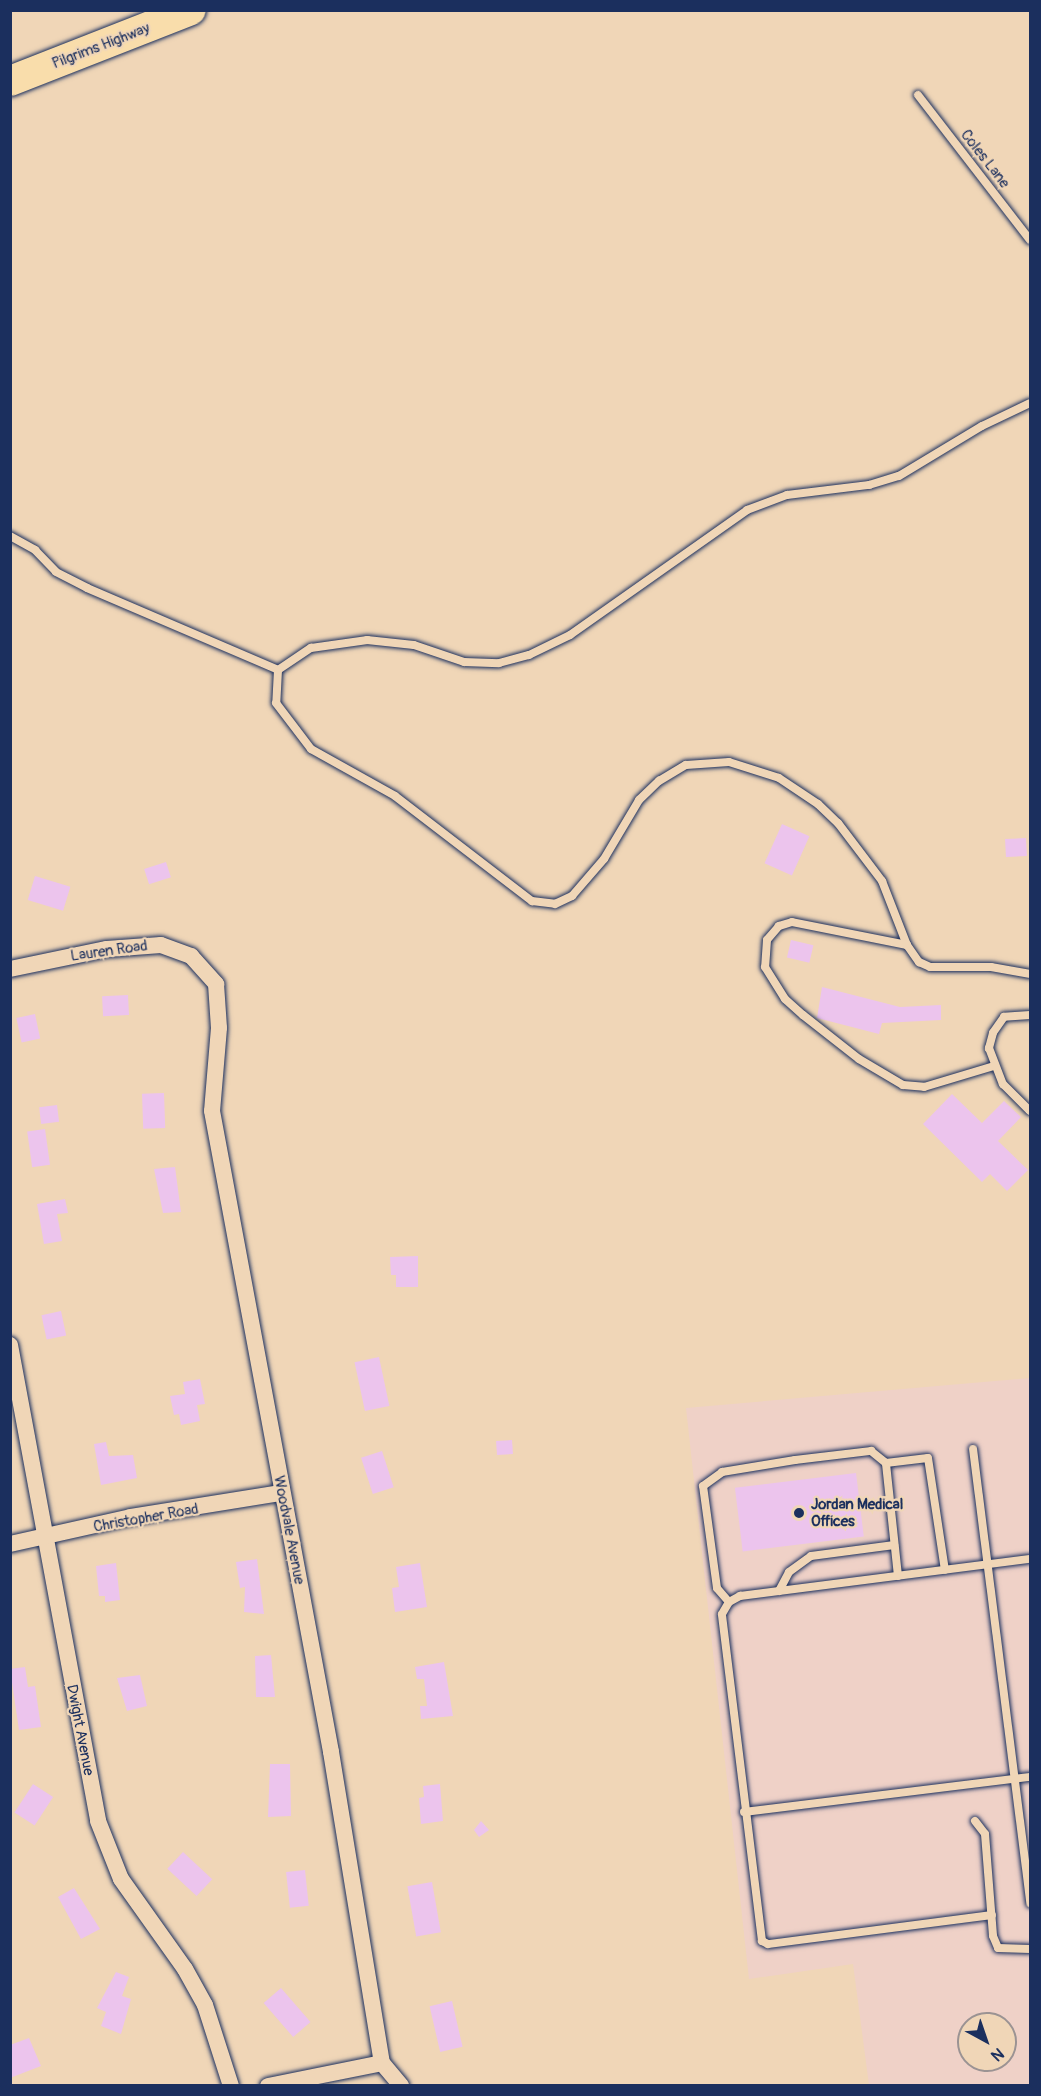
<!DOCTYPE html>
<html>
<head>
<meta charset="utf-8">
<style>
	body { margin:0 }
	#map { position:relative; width:1041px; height:2096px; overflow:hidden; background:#f0d6b7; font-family:Pangolin,sans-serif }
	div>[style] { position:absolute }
	.built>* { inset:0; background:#efd1c7 }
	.building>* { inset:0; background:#ecc4ed; transform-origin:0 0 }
	.roads { filter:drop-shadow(0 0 2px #1b2f5e) drop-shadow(0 0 2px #1b2f5e) }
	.lane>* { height:8px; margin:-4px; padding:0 4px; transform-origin:4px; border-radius:4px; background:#f0d6b7 }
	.street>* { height:16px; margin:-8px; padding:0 8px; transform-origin:8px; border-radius:8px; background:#f0d6b7 }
	.highway>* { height:30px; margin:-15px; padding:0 15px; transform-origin:15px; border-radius:15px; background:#f9ddab }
	.dots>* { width:16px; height:16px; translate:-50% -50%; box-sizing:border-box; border:3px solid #f0d6b7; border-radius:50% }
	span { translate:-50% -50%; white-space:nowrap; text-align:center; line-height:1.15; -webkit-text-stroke:4.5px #f0d6b7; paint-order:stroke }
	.street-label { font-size:15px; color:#1b2f5e }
	.poi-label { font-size:15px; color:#1b2f5e; font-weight:700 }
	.left { translate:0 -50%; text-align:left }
	.frame { position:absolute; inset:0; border:12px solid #1b2f5e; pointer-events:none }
	.north { position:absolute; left:957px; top:2012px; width:60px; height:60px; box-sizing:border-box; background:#f0d6b7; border:2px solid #9b9393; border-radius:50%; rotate:140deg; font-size:16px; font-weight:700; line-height:24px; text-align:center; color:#1b2f5e }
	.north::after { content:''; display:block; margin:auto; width:21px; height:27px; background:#1b2f5e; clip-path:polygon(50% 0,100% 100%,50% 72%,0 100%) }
</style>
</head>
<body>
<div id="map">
	<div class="built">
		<i style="clip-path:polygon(evenodd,1030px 1378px,1030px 2085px,869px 2085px,853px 1964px,749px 1979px,686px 1408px,1030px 1378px,969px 2024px,1005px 2024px,1005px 2060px,969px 2060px,969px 2024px)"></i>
	</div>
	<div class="building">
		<i style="left:782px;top:824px;width:30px;height:43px;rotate:24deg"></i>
		<i style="left:1026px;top:838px;width:18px;height:21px;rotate:87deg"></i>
		<i style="left:166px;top:862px;width:16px;height:23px;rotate:72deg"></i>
		<i style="left:35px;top:876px;width:37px;height:25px;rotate:17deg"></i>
		<i style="left:791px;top:940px;width:23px;height:18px;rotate:13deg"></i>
		<i style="clip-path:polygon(822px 987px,900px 1007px,941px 1005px,941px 1020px,882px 1023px,879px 1034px,817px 1018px)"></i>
		<i style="left:128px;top:995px;width:20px;height:26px;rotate:87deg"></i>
		<i style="left:35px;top:1014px;width:25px;height:19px;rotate:78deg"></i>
		<i style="left:164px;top:1093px;width:35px;height:22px;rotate:88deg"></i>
		<i style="clip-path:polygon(952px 1094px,982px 1123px,1004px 1101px,1021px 1117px,998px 1141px,1028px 1170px,1007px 1191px,990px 1174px,982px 1182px,923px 1124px)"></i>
		<i style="left:57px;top:1105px;width:17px;height:18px;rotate:83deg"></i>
		<i style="left:45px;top:1129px;width:36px;height:18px;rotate:82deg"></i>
		<i style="clip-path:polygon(175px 1167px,181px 1212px,163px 1213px,154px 1169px)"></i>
		<i style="clip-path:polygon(65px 1199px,68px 1213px,57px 1214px,62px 1241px,44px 1244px,37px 1204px)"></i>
		<i style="clip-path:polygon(418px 1256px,418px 1287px,396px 1287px,396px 1275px,391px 1275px,390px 1257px)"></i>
		<i style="left:61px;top:1311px;width:25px;height:20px;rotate:78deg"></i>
		<i style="left:379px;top:1357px;width:50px;height:25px;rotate:78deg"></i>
		<i style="clip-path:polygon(200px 1379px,205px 1404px,197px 1405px,200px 1421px,181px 1425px,179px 1414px,174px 1415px,170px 1396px,185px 1394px,183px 1382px)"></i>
		<i style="left:512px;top:1440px;width:14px;height:16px;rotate:86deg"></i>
		<i style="clip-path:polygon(106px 1442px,109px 1456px,133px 1455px,137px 1478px,101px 1485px,94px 1444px)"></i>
		<i style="left:382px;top:1451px;width:38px;height:22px;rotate:72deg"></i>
		<i style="left:856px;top:1473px;width:64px;height:122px;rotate:83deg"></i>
		<i style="clip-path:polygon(257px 1559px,264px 1614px,244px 1612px,245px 1587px,240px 1588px,236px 1562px)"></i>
		<i style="clip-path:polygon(116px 1563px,120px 1600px,105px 1602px,105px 1596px,99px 1596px,96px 1566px)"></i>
		<i style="clip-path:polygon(420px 1563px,427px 1607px,395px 1612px,392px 1588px,399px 1587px,396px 1567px)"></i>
		<i style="clip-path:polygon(271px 1655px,275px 1697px,256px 1697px,255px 1656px)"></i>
		<i style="clip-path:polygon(444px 1662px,453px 1716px,421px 1719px,420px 1706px,427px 1706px,424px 1679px,417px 1679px,415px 1667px)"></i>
		<i style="clip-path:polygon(25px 1667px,28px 1687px,35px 1686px,41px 1727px,19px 1730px,10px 1669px)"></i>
		<i style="clip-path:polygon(140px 1675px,147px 1706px,127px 1711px,117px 1678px)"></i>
		<i style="clip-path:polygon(270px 1764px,290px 1764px,291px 1816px,268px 1817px)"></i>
		<i style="left:33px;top:1784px;width:24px;height:34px;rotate:33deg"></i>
		<i style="clip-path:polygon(440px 1784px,443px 1821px,421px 1824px,419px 1798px,424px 1797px,423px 1786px)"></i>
		<i style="clip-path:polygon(481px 1821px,489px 1830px,479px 1837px,474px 1830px)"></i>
		<i style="left:183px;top:1852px;width:40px;height:23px;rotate:43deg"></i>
		<i style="left:305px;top:1870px;width:36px;height:19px;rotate:84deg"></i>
		<i style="left:432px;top:1882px;width:51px;height:25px;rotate:80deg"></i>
		<i style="clip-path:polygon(74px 1888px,100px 1929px,81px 1939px,58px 1897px)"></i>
		<i style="clip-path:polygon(116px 1972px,129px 1977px,122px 1996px,131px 1999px,121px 2034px,101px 2026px,106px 2012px,97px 2008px)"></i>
		<i style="left:281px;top:1988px;width:45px;height:23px;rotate:49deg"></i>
		<i style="left:452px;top:2001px;width:47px;height:23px;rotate:77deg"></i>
		<i style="clip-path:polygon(29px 2038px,41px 2066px,10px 2078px,10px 2045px)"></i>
	</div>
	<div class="roads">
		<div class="lane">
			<i style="left:918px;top:95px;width:183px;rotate:52.3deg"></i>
			<i style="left:10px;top:536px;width:29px;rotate:29deg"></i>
			<i style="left:35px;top:550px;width:30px;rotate:46deg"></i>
			<i style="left:56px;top:572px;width:35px;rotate:27deg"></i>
			<i style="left:87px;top:588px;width:208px;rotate:23.2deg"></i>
			<i style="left:278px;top:670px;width:40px;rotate:-34deg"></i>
			<i style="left:311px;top:648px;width:57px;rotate:-8.1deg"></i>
			<i style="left:367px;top:640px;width:47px;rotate:6.1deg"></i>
			<i style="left:414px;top:645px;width:53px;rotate:18.8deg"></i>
			<i style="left:464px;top:662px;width:35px;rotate:2deg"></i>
			<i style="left:499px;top:663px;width:31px;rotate:-15deg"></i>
			<i style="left:529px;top:655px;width:46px;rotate:-26deg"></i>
			<i style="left:570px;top:635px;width:217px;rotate:-35.2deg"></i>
			<i style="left:747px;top:510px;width:43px;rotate:-20.6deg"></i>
			<i style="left:787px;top:495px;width:83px;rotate:-7deg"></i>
			<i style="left:869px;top:485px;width:31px;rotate:-17deg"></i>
			<i style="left:899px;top:476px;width:97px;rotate:-31.1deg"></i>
			<i style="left:982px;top:426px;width:53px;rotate:-25.6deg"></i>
			<i style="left:278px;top:670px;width:33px;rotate:93deg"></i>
			<i style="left:276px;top:703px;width:58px;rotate:52.7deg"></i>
			<i style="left:311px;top:749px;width:96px;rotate:29.2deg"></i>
			<i style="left:395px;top:796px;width:173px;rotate:37.5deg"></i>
			<i style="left:532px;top:901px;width:23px;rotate:7deg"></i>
			<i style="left:555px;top:904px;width:19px;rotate:-25deg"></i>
			<i style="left:572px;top:896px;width:49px;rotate:-49.1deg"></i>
			<i style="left:604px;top:859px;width:69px;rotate:-59.3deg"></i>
			<i style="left:639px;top:800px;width:28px;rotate:-44deg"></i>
			<i style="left:659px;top:781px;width:31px;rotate:-31deg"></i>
			<i style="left:686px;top:765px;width:43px;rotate:-4deg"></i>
			<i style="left:729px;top:762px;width:52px;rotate:17.7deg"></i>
			<i style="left:779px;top:778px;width:47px;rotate:33.7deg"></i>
			<i style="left:818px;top:804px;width:28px;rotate:44deg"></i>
			<i style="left:838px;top:823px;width:73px;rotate:52.8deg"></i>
			<i style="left:882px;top:881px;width:69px;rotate:68.7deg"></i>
			<i style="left:907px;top:945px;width:21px;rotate:55deg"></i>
			<i style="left:919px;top:962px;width:12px;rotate:24deg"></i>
			<i style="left:930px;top:967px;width:61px"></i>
			<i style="left:991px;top:967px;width:40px;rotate:10deg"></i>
			<i style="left:907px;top:945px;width:117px;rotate:-168.7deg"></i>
			<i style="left:792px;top:922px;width:14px;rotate:163deg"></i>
			<i style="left:779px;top:926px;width:18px;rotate:131deg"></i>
			<i style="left:767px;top:940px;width:27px;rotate:94deg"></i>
			<i style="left:765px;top:967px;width:38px;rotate:58deg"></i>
			<i style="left:785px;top:999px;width:24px;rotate:42deg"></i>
			<i style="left:803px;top:1015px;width:71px;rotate:38.2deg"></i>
			<i style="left:859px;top:1059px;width:51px;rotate:30.6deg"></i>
			<i style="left:903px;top:1085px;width:21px;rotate:5deg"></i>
			<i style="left:924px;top:1087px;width:73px;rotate:-16.7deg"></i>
			<i style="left:1030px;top:1015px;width:26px;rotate:176deg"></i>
			<i style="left:1004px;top:1017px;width:19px;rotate:125deg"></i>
			<i style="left:993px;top:1033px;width:16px;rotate:105deg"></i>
			<i style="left:989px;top:1048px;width:39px;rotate:69deg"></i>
			<i style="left:1003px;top:1084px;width:38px;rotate:45deg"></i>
			<i style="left:973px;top:1449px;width:458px;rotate:82.8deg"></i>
			<i style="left:898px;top:1576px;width:114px;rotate:-96.1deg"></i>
			<i style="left:886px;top:1463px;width:42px;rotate:-6.8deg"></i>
			<i style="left:928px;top:1458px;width:113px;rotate:81.4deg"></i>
			<i style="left:779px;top:1591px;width:21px;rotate:-62deg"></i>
			<i style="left:789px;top:1572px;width:27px;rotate:-36deg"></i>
			<i style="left:811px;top:1556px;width:84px;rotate:-7.5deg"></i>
			<i style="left:729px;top:1602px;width:18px;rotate:-131deg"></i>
			<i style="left:717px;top:1588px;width:103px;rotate:-97.8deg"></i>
			<i style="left:703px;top:1486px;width:24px;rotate:-36deg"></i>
			<i style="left:722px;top:1472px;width:74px;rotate:-9.3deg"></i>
			<i style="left:795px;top:1460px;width:77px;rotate:-6.8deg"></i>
			<i style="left:871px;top:1451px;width:19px;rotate:39deg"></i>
			<i style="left:744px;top:1812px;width:288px;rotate:-7deg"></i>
			<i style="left:975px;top:1821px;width:16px;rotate:52deg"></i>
			<i style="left:985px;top:1834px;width:102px;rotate:85.5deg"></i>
			<i style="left:993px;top:1936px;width:13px;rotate:67deg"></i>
			<i style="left:998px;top:1948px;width:32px;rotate:2deg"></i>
			<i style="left:992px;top:1915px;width:226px;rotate:172.6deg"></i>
			<i style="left:768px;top:1944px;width:7px;rotate:-153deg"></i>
			<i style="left:762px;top:1941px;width:329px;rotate:-97deg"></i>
			<i style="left:722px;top:1614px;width:14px;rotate:-60deg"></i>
			<i style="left:729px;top:1602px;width:13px;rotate:-29deg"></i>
			<i style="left:740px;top:1596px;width:292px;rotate:-7.3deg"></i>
		</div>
		<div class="street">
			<i style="left:10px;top:969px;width:99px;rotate:-11.7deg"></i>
			<i style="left:107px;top:949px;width:54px;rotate:-4.2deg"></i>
			<i style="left:161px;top:945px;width:32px;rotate:20deg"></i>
			<i style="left:191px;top:956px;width:38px;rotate:48deg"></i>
			<i style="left:216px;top:984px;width:44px;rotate:86.1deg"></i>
			<i style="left:219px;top:1028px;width:83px;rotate:94.8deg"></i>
			<i style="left:212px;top:1111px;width:652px;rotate:79.48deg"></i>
			<i style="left:331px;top:1752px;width:315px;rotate:80.7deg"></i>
			<i style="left:10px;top:1345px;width:484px;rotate:79.5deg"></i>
			<i style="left:98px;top:1821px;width:62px;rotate:68.4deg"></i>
			<i style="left:121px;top:1879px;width:110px;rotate:54.6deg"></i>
			<i style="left:185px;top:1969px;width:41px;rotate:60.9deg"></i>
			<i style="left:205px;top:2005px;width:85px;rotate:72.2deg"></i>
			<i style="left:10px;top:1544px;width:124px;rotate:-12.6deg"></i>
			<i style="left:131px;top:1517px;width:152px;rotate:-9.1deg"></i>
			<i style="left:382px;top:2063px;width:30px;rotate:50deg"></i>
			<i style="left:268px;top:2086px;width:116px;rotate:-11.4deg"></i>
		</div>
		<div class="highway">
			<i style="left:10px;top:81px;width:194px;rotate:-21.4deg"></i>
		</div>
	</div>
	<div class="dots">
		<i style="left:799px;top:1513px;background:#1b2f5e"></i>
	</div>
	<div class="street-label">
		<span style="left:101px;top:46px;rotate:-21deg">Pilgrims Highway</span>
		<span style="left:985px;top:159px;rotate:52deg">Coles Lane</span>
		<span style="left:109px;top:951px;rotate:-8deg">Lauren Road</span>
		<span style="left:146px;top:1518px;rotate:-10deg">Christopher Road</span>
		<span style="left:289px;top:1530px;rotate:79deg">Woodvale Avenue</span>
		<span style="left:80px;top:1730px;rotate:79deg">Dwight Avenue</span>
	</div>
	<div class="poi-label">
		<span class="left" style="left:811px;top:1513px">Jordan Medical<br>Offices</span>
	</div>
	<div class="frame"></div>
	<div class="north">N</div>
</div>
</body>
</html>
